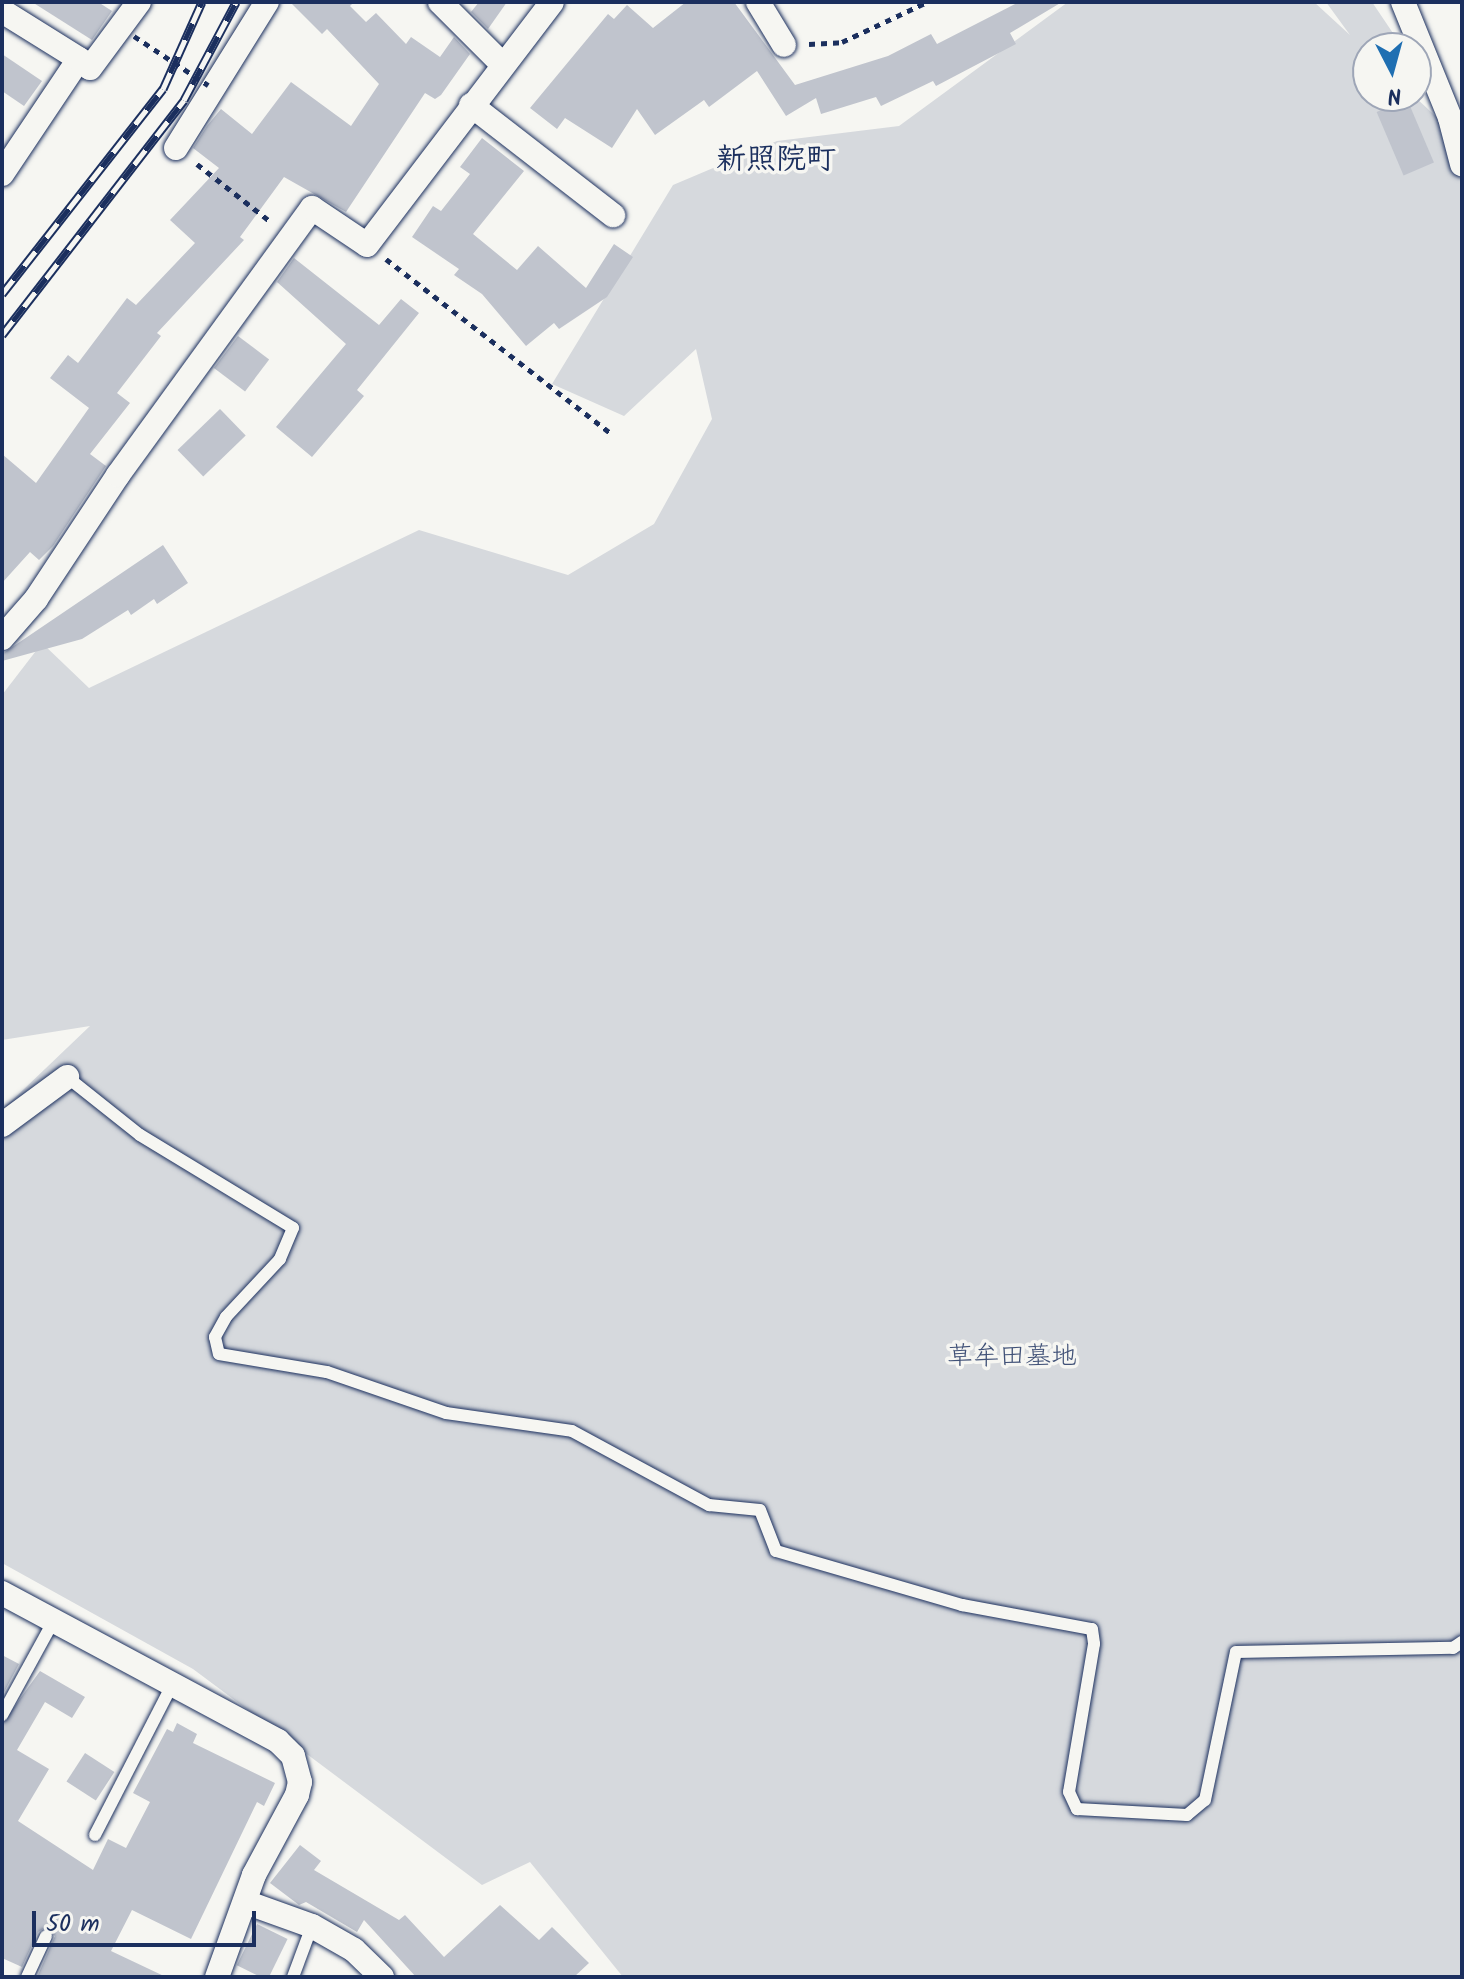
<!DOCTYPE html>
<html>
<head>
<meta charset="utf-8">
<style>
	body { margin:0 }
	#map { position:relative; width:1464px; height:1979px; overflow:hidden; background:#f6f6f2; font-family:Kalam,"Klee One",sans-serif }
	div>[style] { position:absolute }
	.green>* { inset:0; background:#d6d9dd }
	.building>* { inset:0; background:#c0c4cd; transform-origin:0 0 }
	.path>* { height:5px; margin-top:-2.5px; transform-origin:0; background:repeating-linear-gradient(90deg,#1b2f5e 0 6px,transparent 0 12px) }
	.roads { filter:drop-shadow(0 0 2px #1b2f5e) drop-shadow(0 0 2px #1b2f5e) }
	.service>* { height:12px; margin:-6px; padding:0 6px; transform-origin:6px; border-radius:6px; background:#f6f6f2 }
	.minor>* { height:24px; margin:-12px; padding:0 12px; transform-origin:12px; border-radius:12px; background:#f6f6f2 }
	.rail>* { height:9px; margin-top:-4.5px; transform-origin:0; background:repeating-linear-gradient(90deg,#f6f6f2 0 18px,#1b2f5e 0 36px); box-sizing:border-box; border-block:2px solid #1b2f5e }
	.path-bridge>* { height:5px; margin-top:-2.5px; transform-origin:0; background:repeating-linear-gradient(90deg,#1b2f5e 0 6px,transparent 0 12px) }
	span { translate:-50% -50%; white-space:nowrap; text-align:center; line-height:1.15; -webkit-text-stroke:7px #f6f6f2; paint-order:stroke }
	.park-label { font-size:26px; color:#405177 }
	.quarter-label { font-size:30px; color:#1b2f5e; font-weight:700 }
	.frame { position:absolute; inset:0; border:4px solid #1b2f5e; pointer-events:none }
	.north { position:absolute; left:1352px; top:32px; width:80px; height:80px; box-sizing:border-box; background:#f6f6f2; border:2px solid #9ea6b7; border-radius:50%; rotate:174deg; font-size:22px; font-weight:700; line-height:32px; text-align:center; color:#1b2f5e }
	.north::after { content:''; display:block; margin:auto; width:28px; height:36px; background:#1f6fb2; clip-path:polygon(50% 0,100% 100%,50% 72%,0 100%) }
	.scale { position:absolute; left:32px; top:1911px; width:224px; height:36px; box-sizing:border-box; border:4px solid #1b2f5e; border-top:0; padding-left:10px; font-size:24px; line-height:28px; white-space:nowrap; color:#1b2f5e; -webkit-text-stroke:6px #f6f6f2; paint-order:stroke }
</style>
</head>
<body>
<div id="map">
	<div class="green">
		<i style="clip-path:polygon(1068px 2px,1314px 2px,1350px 35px,1326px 2px,1372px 2px,1403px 48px,1368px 48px,1368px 96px,1414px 96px,1462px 141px,1462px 1977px,623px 1977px,530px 1862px,482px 1885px,193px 1669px,2px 1563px,2px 1110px,90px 1026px,2px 1040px,2px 695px,42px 643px,89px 688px,419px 530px,568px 575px,654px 524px,712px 419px,696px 349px,624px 416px,552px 384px,673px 185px,777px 141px,899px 126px)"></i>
	</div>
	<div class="building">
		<i style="clip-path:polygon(32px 2px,98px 2px,112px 11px,92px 40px)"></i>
		<i style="clip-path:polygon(290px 2px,354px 2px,350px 6px,366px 22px,376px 13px,406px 44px,411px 37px,440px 57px,454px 37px,470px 54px,441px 95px,435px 99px,425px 93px,346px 212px,284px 177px,240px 237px,244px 240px,157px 333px,161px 336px,117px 393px,130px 403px,90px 454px,106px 466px,53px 546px,39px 560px,30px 552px,2px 583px,2px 454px,36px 483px,89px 408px,50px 378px,68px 355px,78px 363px,127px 298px,136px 305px,195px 243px,170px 220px,219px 168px,193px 148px,207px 126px,221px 109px,252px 134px,291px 82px,351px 126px,379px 84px,327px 29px,322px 34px)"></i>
		<i style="clip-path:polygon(479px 2px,507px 2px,488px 29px,471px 12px)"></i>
		<i style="clip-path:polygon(686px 2px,734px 2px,795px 85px,888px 56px,931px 34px,937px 44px,1019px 2px,1062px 2px,1010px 33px,1016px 44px,936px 86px,933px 81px,881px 106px,876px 97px,821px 114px,816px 98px,786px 116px,757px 71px,709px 107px,704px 100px,655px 135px,637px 109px,612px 148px,565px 118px,557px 129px,530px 108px,608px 14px,614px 19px,627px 5px,653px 28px)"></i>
		<i style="clip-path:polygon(2px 54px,42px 81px,24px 106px,2px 91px)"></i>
		<i style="left:1407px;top:99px;width:69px;height:33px;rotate:67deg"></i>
		<i style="clip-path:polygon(482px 138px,524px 171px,473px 234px,517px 270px,538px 246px,586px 288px,614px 244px,633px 257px,607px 297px,559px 329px,554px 323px,526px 346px,482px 294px,454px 275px,459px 269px,412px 237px,433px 206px,441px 211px,470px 174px,460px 167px)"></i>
		<i style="clip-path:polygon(294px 258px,379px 325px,401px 299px,419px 313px,357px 390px,364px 396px,312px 457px,276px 427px,346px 344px,277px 282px)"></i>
		<i style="left:238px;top:336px;width:39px;height:40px;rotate:37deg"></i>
		<i style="left:220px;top:409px;width:37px;height:59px;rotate:46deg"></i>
		<i style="clip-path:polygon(163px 545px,188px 583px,157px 604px,154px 599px,131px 615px,128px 610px,82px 639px,2px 661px,2px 654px)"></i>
		<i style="clip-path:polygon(2px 1655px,19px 1664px,2px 1696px)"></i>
		<i style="clip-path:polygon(40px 1671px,85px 1697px,72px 1718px,45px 1702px,17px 1750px,49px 1769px,18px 1821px,93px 1870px,108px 1839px,126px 1848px,150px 1802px,133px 1793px,167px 1729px,173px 1732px,177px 1723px,197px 1734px,193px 1743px,275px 1783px,264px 1806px,257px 1802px,191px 1939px,132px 1910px,111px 1951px,166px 1977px,44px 1977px,38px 1975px,55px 1936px,46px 1927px,38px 1932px,22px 1967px,2px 1958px,2px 1724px)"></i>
		<i style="left:85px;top:1753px;width:35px;height:34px;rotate:33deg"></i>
		<i style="clip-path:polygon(300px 1845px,321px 1861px,314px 1870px,399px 1920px,405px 1915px,444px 1957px,500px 1905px,539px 1940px,552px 1927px,589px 1963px,574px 1977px,416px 1977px,364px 1920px,357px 1932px,306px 1902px,299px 1905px,270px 1883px)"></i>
		<i style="left:257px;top:1924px;width:34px;height:46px;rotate:26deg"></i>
	</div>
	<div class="path">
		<i style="left:809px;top:44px;width:33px;rotate:-3deg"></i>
		<i style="left:842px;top:42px;width:94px;rotate:-25.2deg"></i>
		<i style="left:197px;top:164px;width:94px;rotate:38.1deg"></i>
		<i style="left:386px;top:259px;width:284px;rotate:37.8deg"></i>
	</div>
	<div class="roads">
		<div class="service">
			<i style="left:67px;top:1077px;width:93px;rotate:38.5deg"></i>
			<i style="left:140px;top:1135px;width:179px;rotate:31.3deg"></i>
			<i style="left:293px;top:1228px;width:34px;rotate:113deg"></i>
			<i style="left:280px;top:1259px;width:79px;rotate:133deg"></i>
			<i style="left:226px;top:1317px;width:23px;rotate:119deg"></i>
			<i style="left:215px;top:1337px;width:17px;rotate:77deg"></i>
			<i style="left:219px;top:1354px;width:109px;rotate:9.5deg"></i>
			<i style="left:327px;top:1372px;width:126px;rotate:19deg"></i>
			<i style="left:446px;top:1413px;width:127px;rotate:8.1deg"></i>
			<i style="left:572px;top:1431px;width:156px;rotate:28.4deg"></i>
			<i style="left:709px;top:1505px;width:51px;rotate:5.6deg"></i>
			<i style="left:760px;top:1510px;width:44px;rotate:68.7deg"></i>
			<i style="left:776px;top:1551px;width:194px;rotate:16.2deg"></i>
			<i style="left:962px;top:1605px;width:132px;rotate:10.5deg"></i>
			<i style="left:1092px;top:1629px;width:15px;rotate:82deg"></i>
			<i style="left:1094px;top:1644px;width:150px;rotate:99.6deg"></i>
			<i style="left:1069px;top:1792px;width:19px;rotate:65deg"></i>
			<i style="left:1077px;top:1809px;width:110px;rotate:3.1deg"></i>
			<i style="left:1187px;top:1815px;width:23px;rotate:-40deg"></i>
			<i style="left:1205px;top:1800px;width:151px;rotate:-78.2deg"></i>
			<i style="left:1236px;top:1652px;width:217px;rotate:-1.1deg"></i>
			<i style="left:1453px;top:1648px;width:11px;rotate:-34deg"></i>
			<i style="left:2px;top:1715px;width:106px;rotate:-61.3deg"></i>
			<i style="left:95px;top:1835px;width:166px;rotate:-62.8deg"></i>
			<i style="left:27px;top:1977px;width:45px;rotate:-65.1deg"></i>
			<i style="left:293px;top:1977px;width:54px;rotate:-69.6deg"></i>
		</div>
		<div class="minor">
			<i style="left:440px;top:2px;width:86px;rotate:45deg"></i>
			<i style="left:758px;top:2px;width:50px;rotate:58.8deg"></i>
			<i style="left:1403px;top:2px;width:125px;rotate:67.9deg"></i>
			<i style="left:1450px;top:118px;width:48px;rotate:75.4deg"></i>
			<i style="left:2px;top:11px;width:91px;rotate:31.9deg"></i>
			<i style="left:471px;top:105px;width:180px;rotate:37.8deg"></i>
			<i style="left:176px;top:148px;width:172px;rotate:-58.1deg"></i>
			<i style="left:2px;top:174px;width:138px;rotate:-56.2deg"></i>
			<i style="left:79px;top:59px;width:14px;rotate:39deg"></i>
			<i style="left:90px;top:68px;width:82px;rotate:-53.4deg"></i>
			<i style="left:2px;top:638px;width:52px;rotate:-48.9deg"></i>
			<i style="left:36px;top:599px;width:149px;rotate:-56.5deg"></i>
			<i style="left:118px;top:475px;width:330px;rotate:-54deg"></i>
			<i style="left:312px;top:208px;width:66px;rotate:33.9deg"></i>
			<i style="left:367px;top:245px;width:305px;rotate:-52.7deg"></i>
			<i style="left:2px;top:1125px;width:81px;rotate:-36.4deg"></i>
			<i style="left:2px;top:1593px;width:313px;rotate:28.2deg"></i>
			<i style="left:278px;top:1741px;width:21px;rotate:45deg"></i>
			<i style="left:293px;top:1756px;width:27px;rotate:75deg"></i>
			<i style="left:300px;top:1782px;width:13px;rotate:103deg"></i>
			<i style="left:297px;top:1795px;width:91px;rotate:118.3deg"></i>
			<i style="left:254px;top:1875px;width:109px;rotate:109.9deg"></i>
			<i style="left:248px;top:1903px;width:68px;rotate:19.8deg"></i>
			<i style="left:312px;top:1926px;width:48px;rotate:29.7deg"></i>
			<i style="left:354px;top:1950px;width:39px;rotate:44deg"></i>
		</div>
	</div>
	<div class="rail">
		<i style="left:2px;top:294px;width:261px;rotate:-51.9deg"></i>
		<i style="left:163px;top:89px;width:95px;rotate:-65.9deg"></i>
		<i style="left:2px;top:335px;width:297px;rotate:-52.2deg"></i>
		<i style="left:184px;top:100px;width:111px;rotate:-62deg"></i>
	</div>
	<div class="path-bridge">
		<i style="left:134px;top:36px;width:89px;rotate:33.5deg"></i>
	</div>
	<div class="park-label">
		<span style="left:1012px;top:1358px">草牟田墓地</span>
	</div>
	<div class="quarter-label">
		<span style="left:776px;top:160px">新照院町</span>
	</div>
	<div class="frame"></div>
	<div class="north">N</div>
	<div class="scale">50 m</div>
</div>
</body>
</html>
